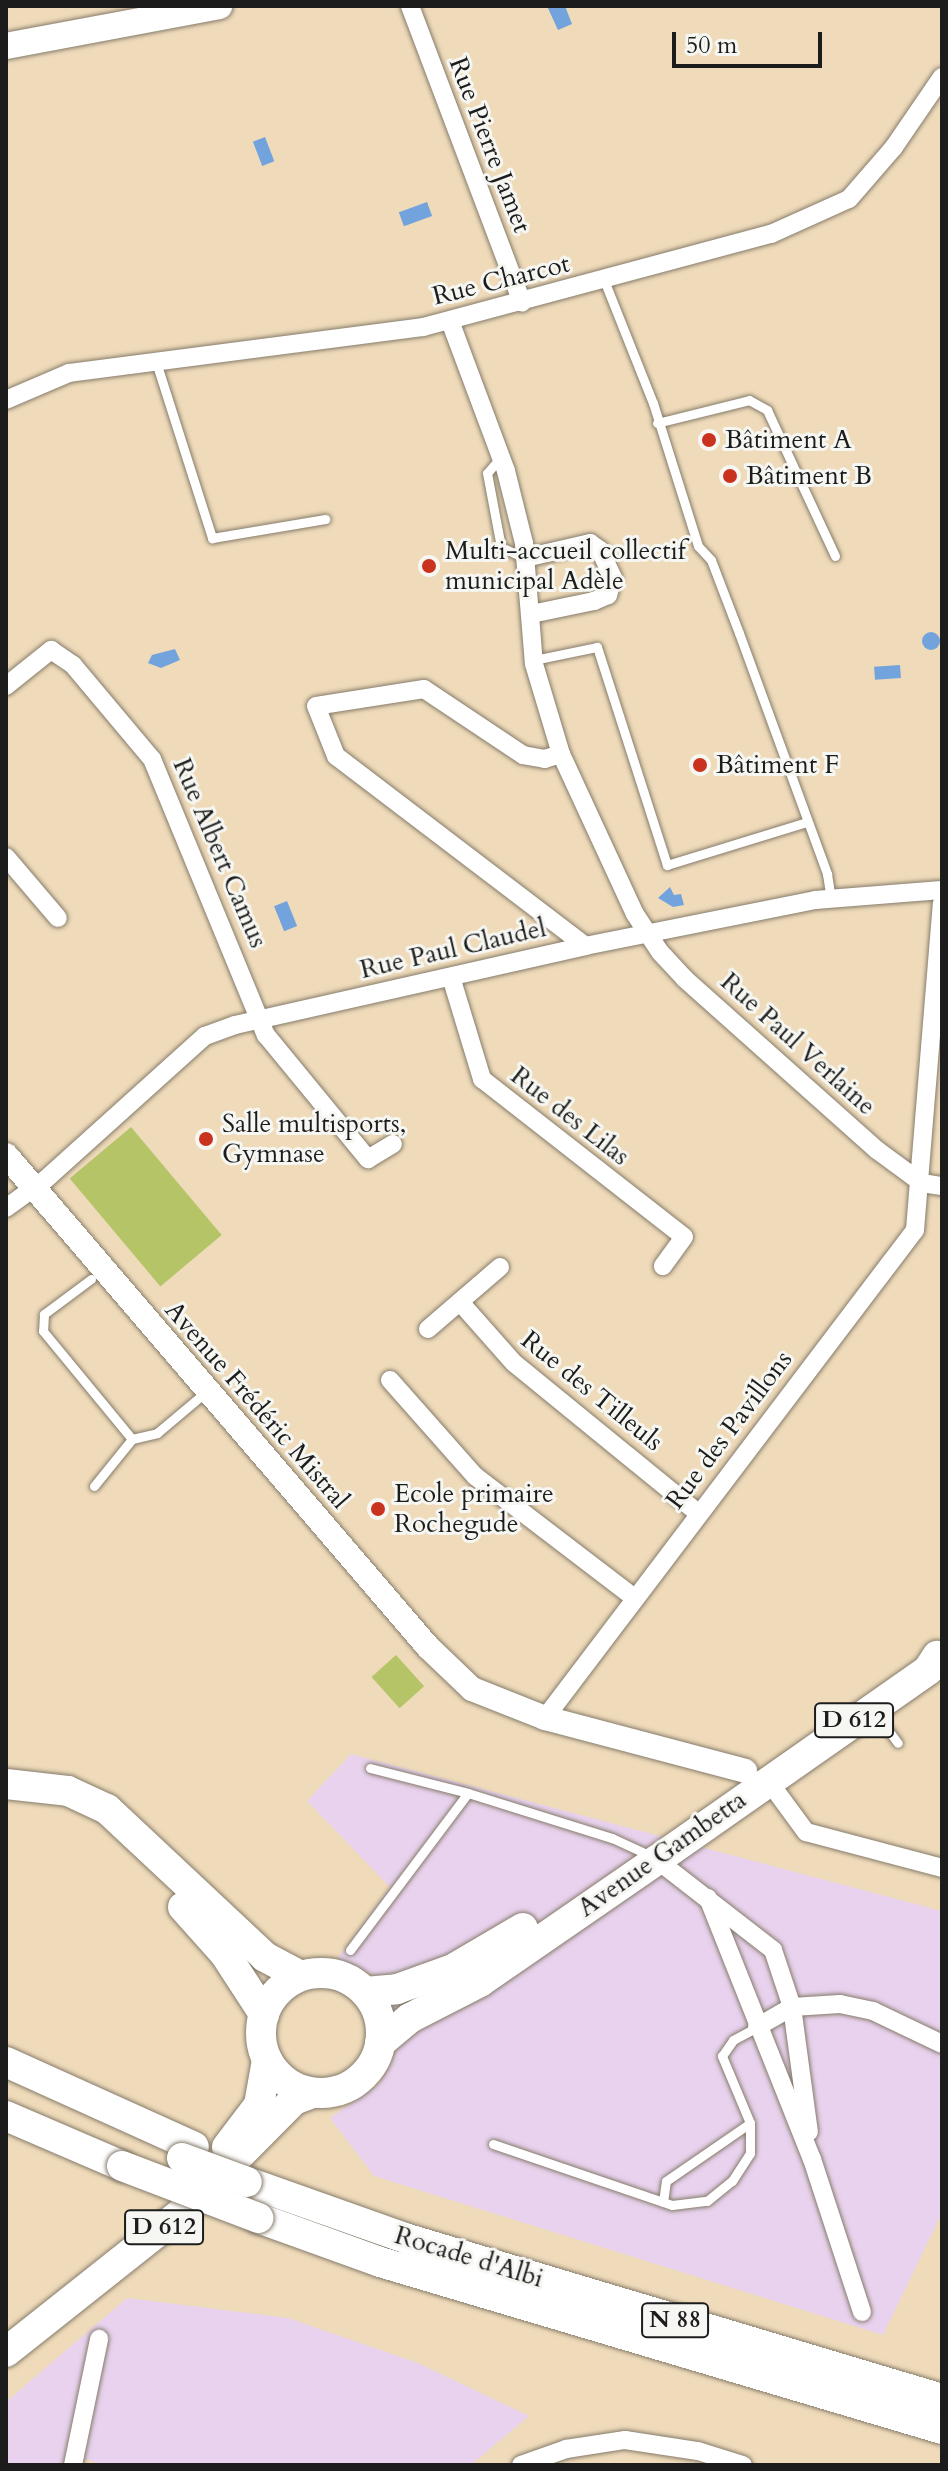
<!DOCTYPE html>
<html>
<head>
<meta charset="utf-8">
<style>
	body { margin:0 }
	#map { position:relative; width:948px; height:2471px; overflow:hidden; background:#efdbba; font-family:Cardo,serif }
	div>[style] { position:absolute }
	.built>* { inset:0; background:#e8d2ee }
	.green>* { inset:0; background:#b5c467; transform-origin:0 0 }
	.water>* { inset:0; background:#72a3dc; transform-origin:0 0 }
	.round { border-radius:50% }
	.roads { filter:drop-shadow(0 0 2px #867c6b) drop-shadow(0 0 2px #867c6b) }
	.service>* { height:9px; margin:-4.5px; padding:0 4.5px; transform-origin:4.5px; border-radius:4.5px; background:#fff }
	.minor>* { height:18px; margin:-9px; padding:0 9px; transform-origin:9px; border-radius:9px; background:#fff }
	.tertiary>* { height:24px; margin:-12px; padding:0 12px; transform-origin:12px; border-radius:12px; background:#fff }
	.secondary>* { height:26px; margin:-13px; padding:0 13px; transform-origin:13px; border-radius:13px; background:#fff }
	.primary>* { height:30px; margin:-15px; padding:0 15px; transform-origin:15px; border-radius:15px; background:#fff }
	.primary>.ring { margin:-15px; padding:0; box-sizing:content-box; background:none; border:30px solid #fff; border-radius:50% }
	.trunk>* { height:30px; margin:-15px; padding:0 15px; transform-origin:15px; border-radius:15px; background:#fff }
	.bridges { filter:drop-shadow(0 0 2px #867c6b) drop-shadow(0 0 2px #867c6b) }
	.trunk-bridge>* { height:30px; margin:-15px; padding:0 15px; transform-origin:15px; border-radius:15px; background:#fff }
	.dots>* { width:22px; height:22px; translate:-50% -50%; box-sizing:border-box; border:4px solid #f6f6f2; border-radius:50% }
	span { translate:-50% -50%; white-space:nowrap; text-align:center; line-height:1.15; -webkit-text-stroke:6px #f6f6f2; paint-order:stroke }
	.shield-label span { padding:2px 6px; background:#f6f6f2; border:2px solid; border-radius:6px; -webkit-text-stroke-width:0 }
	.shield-label { font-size:24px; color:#1c1c1c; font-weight:700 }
	.street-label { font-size:26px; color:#1c1c1c }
	.poi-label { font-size:26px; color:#1c1c1c }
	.left { translate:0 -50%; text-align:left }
	.frame { position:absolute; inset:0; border:8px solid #1c1c1c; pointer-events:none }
	.scale { position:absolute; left:672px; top:32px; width:150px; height:36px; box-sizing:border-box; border:4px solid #1c1c1c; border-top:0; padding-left:10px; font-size:24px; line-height:28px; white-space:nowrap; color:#1c1c1c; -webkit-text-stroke:6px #f6f6f2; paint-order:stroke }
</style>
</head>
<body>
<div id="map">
	<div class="built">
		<i style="clip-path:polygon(351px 1754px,942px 1911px,942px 2213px,883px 2335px,374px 2176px,330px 2118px,379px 2084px,393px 2060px,398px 2038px,390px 2005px,371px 1974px,337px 1959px,390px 1887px,307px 1801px)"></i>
		<i style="clip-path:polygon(127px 2298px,288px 2318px,418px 2363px,529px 2416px,471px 2465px,104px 2465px,66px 2453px,63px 2465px,6px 2465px,6px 2402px)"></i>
	</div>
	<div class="green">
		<i style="left:131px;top:1127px;width:141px;height:80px;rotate:50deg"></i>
		<i style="left:396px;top:1655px;width:42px;height:33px;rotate:48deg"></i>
	</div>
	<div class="water">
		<i style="clip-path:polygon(547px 6px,565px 6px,572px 24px,558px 30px)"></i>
		<i style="left:265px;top:137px;width:26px;height:13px;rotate:69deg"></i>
		<i style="left:427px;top:202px;width:15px;height:30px;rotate:70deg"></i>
		<i class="round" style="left:922px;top:632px;width:18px;height:18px"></i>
		<i style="clip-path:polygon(175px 649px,180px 660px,161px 668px,148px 663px,152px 655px)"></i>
		<i style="left:900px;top:665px;width:13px;height:26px;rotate:86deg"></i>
		<i style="clip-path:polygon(670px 887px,674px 895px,681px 894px,684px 905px,673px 907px,658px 898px)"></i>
		<i style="left:287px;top:901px;width:27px;height:14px;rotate:68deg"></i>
	</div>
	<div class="roads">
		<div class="service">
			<i style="left:604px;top:280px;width:132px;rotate:68.3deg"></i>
			<i style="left:653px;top:403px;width:150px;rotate:72.5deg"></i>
			<i style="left:698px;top:546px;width:19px;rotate:47deg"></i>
			<i style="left:711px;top:560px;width:78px;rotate:69deg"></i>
			<i style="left:739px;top:633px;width:257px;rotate:69.9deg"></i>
			<i style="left:827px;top:874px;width:25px;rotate:81deg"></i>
			<i style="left:156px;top:362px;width:185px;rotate:72.3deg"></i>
			<i style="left:212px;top:538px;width:115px;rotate:-9.5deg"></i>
			<i style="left:657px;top:423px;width:95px;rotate:-14deg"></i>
			<i style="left:749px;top:400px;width:21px;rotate:29deg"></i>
			<i style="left:767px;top:410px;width:161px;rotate:65deg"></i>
			<i style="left:501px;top:457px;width:21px;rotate:131deg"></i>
			<i style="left:487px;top:473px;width:75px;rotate:79.3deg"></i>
			<i style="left:501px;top:547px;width:26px;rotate:25deg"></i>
			<i style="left:534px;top:660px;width:64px;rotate:-11.7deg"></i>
			<i style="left:597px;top:647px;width:229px;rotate:72.2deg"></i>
			<i style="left:667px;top:865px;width:146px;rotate:-17.1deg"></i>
			<i style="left:91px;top:1279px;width:59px;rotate:143.3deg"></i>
			<i style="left:44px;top:1314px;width:17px;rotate:93deg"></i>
			<i style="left:43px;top:1331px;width:140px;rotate:50.5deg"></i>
			<i style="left:132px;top:1439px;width:26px;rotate:-13deg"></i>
			<i style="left:157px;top:1433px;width:67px;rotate:-40.1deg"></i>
			<i style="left:94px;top:1486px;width:60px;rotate:-51deg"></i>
			<i style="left:876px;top:1714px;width:36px;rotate:53deg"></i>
			<i style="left:370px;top:1768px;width:101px;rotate:14.3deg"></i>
			<i style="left:350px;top:1950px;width:196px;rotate:-53.1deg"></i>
			<i style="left:468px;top:1793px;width:151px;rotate:17.4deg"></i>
			<i style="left:612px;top:1838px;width:43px;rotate:24.8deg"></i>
			<i style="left:493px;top:2144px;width:189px;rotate:18.8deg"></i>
			<i style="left:672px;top:2205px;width:35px;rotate:-7deg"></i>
			<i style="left:707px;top:2201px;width:32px;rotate:-39deg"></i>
			<i style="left:732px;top:2181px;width:33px;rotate:-57deg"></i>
			<i style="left:750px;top:2153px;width:30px;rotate:-90deg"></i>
			<i style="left:750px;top:2123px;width:73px;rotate:-112.7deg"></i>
			<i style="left:722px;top:2056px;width:19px;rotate:-55deg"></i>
			<i style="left:733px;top:2040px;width:27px;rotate:-28deg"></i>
			<i style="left:663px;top:2202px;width:21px;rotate:-82deg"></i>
			<i style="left:666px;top:2181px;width:102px;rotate:-34.6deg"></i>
		</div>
		<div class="minor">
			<i style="left:410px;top:6px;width:317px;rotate:69.3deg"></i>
			<i style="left:450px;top:321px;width:160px;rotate:69.5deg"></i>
			<i style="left:506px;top:471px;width:74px;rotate:76deg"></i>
			<i style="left:524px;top:543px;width:121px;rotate:85.3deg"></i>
			<i style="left:534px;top:664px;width:94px;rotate:73.3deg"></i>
			<i style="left:561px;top:754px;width:176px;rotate:65.2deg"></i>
			<i style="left:635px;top:914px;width:45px;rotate:56.7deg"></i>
			<i style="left:660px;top:952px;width:37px;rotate:47deg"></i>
			<i style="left:685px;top:979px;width:257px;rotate:41.7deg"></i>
			<i style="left:877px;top:1150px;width:56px;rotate:36.3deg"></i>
			<i style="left:922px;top:1183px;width:20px;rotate:9deg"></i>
			<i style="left:6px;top:400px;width:69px;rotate:-23.2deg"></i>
			<i style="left:69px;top:373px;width:357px;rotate:-7.4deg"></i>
			<i style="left:423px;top:327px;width:360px;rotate:-15deg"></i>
			<i style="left:771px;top:234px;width:85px;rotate:-24.2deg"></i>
			<i style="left:849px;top:199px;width:69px;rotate:-49.1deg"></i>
			<i style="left:894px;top:147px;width:85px;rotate:-55.6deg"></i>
			<i style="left:525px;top:558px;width:67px;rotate:-13deg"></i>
			<i style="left:590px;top:543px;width:12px;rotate:35deg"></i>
			<i style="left:600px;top:550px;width:31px;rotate:65deg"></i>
			<i style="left:613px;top:578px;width:18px;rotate:106deg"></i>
			<i style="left:608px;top:595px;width:15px;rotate:157deg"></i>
			<i style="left:594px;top:601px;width:64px;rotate:168.3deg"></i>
			<i style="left:6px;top:686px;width:58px;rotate:-38.7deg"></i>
			<i style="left:51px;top:650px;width:27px;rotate:34deg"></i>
			<i style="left:73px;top:665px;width:123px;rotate:50deg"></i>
			<i style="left:152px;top:759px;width:299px;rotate:67.6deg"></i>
			<i style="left:266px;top:1035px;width:161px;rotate:50.6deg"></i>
			<i style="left:368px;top:1159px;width:29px;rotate:-31deg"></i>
			<i style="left:561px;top:754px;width:17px;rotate:163deg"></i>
			<i style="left:545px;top:759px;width:22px;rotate:-170deg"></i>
			<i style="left:523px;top:755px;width:119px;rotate:-146.3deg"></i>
			<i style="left:424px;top:689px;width:109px;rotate:171.1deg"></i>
			<i style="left:316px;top:706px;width:54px;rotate:68.2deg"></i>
			<i style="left:336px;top:756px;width:313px;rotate:37.3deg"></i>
			<i style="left:6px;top:857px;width:80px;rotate:49.6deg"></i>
			<i style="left:451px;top:977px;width:107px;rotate:73.1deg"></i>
			<i style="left:482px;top:1079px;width:256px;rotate:38deg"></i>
			<i style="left:684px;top:1237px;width:36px;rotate:126deg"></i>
			<i style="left:6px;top:1208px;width:49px;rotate:-35.9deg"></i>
			<i style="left:46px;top:1179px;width:214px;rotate:-42deg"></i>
			<i style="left:205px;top:1036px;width:32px;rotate:-20deg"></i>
			<i style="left:235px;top:1025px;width:359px;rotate:-12.7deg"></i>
			<i style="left:585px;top:946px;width:235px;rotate:-11.3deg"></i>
			<i style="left:815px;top:900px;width:127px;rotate:-4.5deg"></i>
			<i style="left:460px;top:1302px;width:81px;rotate:48.5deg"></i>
			<i style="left:514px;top:1363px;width:237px;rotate:39.2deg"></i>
			<i style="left:428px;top:1329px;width:95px;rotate:-40.7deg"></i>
			<i style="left:390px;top:1380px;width:128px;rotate:48.5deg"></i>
			<i style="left:475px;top:1476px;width:199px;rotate:37.4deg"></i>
			<i style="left:545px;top:1718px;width:612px;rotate:-52.83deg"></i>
			<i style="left:915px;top:1230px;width:328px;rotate:-85.3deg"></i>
			<i style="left:767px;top:1779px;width:66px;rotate:53.7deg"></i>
			<i style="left:806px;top:1832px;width:141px;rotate:14.8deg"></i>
			<i style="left:657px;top:1860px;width:147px;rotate:37.8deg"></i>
			<i style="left:773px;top:1950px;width:60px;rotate:71.6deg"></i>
			<i style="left:792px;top:2007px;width:126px;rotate:82.3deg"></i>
			<i style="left:708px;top:1898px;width:281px;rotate:68.3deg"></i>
			<i style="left:812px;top:2159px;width:161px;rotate:71.9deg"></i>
			<i style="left:757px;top:2027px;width:40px;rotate:-29.7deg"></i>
			<i style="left:792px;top:2007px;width:48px;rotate:-3.6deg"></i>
			<i style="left:840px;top:2004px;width:34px;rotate:12deg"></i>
			<i style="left:873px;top:2011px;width:76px;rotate:25.6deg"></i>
			<i style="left:73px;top:2465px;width:129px;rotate:-78.3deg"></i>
			<i style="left:521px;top:2465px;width:48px;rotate:-19.6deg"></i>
			<i style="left:566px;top:2449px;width:60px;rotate:-8.7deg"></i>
			<i style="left:625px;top:2440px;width:74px;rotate:8.6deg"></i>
			<i style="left:698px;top:2451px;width:47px;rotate:17.3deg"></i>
		</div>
		<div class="tertiary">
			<i style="left:6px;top:1155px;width:648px;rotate:49.38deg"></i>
			<i style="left:428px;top:1647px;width:61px;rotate:43.7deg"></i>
			<i style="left:472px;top:1689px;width:79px;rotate:21.7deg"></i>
			<i style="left:545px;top:1718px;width:207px;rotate:14.8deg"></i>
		</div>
		<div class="secondary">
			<i style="left:6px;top:46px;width:217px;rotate:-10.6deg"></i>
		</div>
		<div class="primary">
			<i class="ring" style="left:261px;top:1973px;width:90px;height:90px"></i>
			<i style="left:365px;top:1992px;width:32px;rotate:-5deg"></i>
			<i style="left:397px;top:1989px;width:59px;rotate:-19.7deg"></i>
			<i style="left:453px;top:1969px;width:81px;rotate:-30.4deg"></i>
			<i style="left:380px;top:2043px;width:39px;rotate:-40deg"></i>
			<i style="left:410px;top:2018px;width:79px;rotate:-27.2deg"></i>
			<i style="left:480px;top:1982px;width:215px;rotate:-34.6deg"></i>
			<i style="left:657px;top:1860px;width:331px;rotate:-35deg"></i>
			<i style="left:928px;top:1670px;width:17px;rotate:-57deg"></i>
			<i style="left:227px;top:2147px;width:53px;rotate:-52.7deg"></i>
			<i style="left:259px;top:2105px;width:46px;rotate:-79.9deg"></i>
			<i style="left:6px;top:2352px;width:228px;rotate:-38.4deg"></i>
			<i style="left:185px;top:2210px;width:155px;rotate:-45.3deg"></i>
			<i style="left:294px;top:2100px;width:19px;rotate:-21deg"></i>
		</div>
		<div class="trunk">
			<i style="left:6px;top:1784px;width:62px;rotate:6.4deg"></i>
			<i style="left:68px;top:1791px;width:43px;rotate:24.8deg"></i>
			<i style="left:107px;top:1809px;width:216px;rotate:43.1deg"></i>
			<i style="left:265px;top:1957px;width:40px;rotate:28deg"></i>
			<i style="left:183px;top:1907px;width:63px;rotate:48.2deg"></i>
			<i style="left:225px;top:1954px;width:72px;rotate:57deg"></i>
			<i style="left:6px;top:2062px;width:206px;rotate:24.3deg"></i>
			<i style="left:6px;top:2116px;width:126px;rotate:23.3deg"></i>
			<i style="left:247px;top:2182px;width:171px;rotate:19.5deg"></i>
			<i style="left:408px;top:2239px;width:557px;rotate:16.68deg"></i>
			<i style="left:258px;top:2218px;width:130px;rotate:19.8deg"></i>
			<i style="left:380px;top:2262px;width:586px;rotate:16.55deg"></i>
		</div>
	</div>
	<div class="bridges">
		<div class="trunk-bridge">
			<i style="left:182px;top:2158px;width:69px;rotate:20.3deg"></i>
			<i style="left:122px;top:2166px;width:146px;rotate:20.9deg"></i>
		</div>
	</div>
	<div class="dots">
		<i style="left:709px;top:440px;background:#c8321e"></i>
		<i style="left:730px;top:476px;background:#c8321e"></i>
		<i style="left:429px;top:566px;background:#c8321e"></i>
		<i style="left:700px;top:765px;background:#c8321e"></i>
		<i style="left:206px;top:1139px;background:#c8321e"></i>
		<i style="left:378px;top:1509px;background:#c8321e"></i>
	</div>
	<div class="shield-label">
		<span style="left:854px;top:1720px">D 612</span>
		<span style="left:164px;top:2227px">D 612</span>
		<span style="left:675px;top:2320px">N 88</span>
	</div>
	<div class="street-label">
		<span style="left:490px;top:145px;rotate:69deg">Rue Pierre Jamet</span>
		<span style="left:501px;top:280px;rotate:-14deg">Rue Charcot</span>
		<span style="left:220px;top:853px;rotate:67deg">Rue Albert Camus</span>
		<span style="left:453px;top:949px;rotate:-13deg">Rue Paul Claudel</span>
		<span style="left:798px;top:1044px;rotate:42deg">Rue Paul Verlaine</span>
		<span style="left:570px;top:1116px;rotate:38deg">Rue des Lilas</span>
		<span style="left:592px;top:1391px;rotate:39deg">Rue des Tilleuls</span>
		<span style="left:257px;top:1405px;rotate:49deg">Avenue Frédéric Mistral</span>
		<span style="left:729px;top:1430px;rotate:-53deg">Rue des Pavillons</span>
		<span style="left:662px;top:1854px;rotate:-35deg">Avenue Gambetta</span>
		<span style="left:469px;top:2257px;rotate:17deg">Rocade d'Albi</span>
	</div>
	<div class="poi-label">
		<span class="left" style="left:725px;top:440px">Bâtiment A</span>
		<span class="left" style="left:746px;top:476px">Bâtiment B</span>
		<span class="left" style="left:445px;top:566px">Multi-accueil collectif<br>municipal Adèle</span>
		<span class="left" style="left:716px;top:765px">Bâtiment F</span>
		<span class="left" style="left:222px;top:1139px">Salle multisports,<br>Gymnase</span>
		<span class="left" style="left:394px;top:1509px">Ecole primaire<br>Rochegude</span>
	</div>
	<div class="frame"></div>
	<div class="scale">50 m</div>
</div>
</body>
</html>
